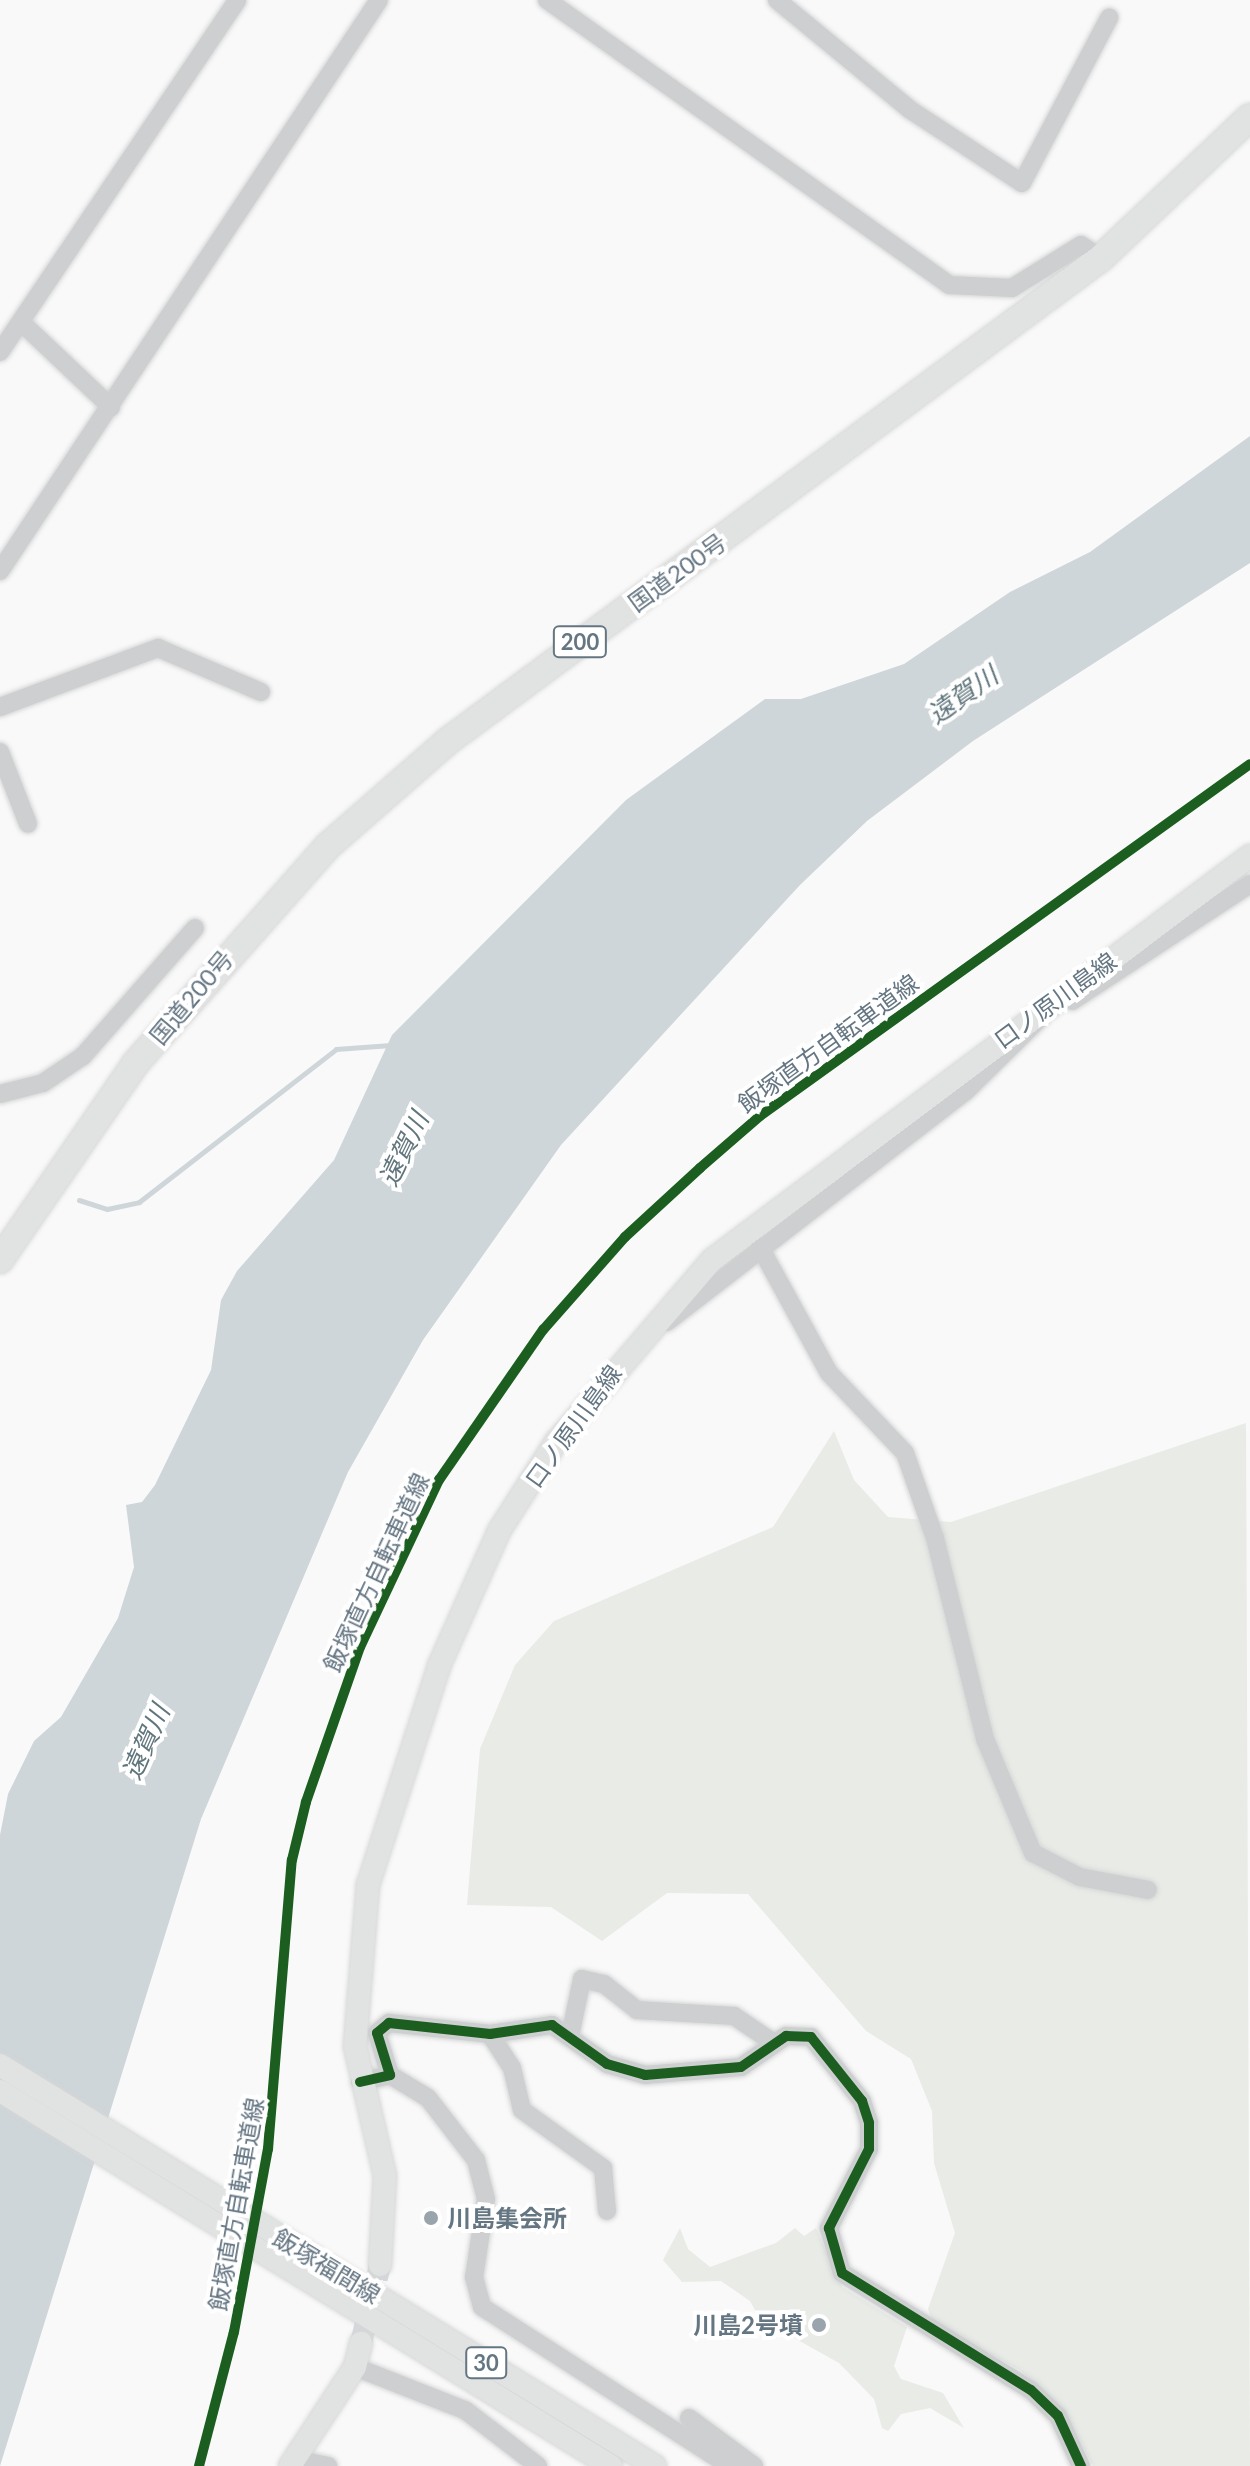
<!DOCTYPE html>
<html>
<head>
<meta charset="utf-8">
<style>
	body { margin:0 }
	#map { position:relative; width:1250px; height:2466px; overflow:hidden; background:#f9f9f9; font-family:Lato,"Noto Sans JP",sans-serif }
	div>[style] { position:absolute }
	.green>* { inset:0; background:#e8ebe6 }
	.water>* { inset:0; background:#ced6d9 }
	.stream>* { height:5px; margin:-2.5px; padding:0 2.5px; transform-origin:2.5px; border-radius:2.5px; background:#ced6d9 }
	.major-tunnel>* { height:22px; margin-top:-11px; transform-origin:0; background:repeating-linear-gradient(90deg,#d4d8dc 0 22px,transparent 0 33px) }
	.roads { filter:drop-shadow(0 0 2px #d5d6d7) drop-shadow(0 0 2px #d5d6d7) }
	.minor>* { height:18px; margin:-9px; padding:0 9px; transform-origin:9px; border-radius:9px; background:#cecfd0 }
	.major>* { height:22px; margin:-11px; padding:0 11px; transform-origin:11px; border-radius:11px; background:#e1e2e2 }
	.highway>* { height:26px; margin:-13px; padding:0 13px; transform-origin:13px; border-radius:13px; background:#e1e2e2 }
	.cycleway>* { height:10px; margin:-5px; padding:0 5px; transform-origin:5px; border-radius:5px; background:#1b5e20 }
	.dots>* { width:22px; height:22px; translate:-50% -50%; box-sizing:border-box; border:4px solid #fff; border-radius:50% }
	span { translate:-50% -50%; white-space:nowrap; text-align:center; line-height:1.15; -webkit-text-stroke:8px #fff; paint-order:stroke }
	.shield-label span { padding:2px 6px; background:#fff; border:2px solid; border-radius:6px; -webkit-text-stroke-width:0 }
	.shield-label { font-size:22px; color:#657683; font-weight:700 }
	.street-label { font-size:24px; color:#657683 }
	.poi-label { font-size:24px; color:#657683; font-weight:700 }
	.left { translate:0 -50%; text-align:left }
	.right { translate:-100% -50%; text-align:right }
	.water-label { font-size:26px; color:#60757c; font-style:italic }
</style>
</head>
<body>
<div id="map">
	<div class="green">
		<i style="clip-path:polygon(1246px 1423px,1250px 2466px,1093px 2466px,1062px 2407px,1020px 2370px,933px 2323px,928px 2309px,955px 2233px,934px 2163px,932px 2111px,911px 2059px,866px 2031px,748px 1894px,667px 1893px,602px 1941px,551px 1907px,467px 1905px,480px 1749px,515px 1665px,554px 1621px,773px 1527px,834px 1431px,854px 1480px,888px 1517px,951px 1522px)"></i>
		<i style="clip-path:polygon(680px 2228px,688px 2249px,710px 2267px,776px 2243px,795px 2228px,804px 2236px,816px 2228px,842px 2287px,907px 2327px,894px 2366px,901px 2379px,943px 2393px,964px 2428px,930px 2408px,901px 2414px,888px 2431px,882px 2428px,874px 2399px,839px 2363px,760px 2319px,750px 2301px,721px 2281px,682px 2282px,663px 2260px)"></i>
	</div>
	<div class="water">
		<i style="clip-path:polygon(1250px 436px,1250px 563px,973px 741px,867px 821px,800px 885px,561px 1145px,423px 1340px,348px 1472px,201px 1819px,0 2466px,0 1835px,8px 1794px,34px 1741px,61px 1717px,118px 1618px,134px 1567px,126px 1505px,142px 1502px,155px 1485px,211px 1370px,221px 1300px,237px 1271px,334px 1160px,392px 1035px,626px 800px,765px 699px,801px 699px,904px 664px,1010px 592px,1090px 552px)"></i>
	</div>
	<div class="stream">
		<i style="left:79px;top:1200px;width:29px;rotate:18deg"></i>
		<i style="left:107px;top:1209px;width:33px;rotate:-12deg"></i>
		<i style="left:139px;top:1202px;width:249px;rotate:-37.8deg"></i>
		<i style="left:336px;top:1049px;width:55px;rotate:-4.2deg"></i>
	</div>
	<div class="major-tunnel">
		<i style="left:361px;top:2343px;width:80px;rotate:-76.3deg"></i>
	</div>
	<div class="roads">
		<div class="minor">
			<i style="left:547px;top:0;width:493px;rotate:35.3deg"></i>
			<i style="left:949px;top:285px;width:63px;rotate:2.7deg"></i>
			<i style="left:1012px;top:288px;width:81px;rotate:-31.9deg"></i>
			<i style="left:1081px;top:245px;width:24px;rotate:33deg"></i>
			<i style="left:777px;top:0;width:171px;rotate:39.5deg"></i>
			<i style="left:909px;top:109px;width:135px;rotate:33.2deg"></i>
			<i style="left:1022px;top:183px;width:187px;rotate:-62.2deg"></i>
			<i style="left:21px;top:322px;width:124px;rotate:43.4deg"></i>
			<i style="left:0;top:352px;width:424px;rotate:-56deg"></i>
			<i style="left:0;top:571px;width:685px;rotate:-56.43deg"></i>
			<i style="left:0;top:707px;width:169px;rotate:-20.5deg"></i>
			<i style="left:158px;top:648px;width:112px;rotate:23.1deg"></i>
			<i style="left:0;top:752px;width:77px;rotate:68.7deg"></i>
			<i style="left:1072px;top:1001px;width:213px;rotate:-33.3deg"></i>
			<i style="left:0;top:1094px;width:44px;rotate:-14.3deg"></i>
			<i style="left:43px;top:1083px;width:48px;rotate:-34deg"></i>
			<i style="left:83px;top:1056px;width:170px;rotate:-48.8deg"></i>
			<i style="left:760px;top:1247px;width:144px;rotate:61.3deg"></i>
			<i style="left:829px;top:1373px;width:110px;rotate:46.5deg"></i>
			<i style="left:905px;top:1453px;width:90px;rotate:70.6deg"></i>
			<i style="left:935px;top:1538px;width:207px;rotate:76deg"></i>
			<i style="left:985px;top:1739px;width:124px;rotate:67.2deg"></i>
			<i style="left:1033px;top:1853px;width:53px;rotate:27.1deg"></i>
			<i style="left:1080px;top:1877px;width:69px;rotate:10.8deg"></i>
			<i style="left:667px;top:1322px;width:378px;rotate:-37.7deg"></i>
			<i style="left:966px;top:1091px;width:107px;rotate:-44.6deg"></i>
			<i style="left:490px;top:2034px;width:40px;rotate:57.1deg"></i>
			<i style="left:512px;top:2068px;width:43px;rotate:76.6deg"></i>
			<i style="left:522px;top:2110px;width:100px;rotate:35.6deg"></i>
			<i style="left:603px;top:2168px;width:43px;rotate:84.7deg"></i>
			<i style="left:570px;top:2036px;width:58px;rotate:-78.1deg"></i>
			<i style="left:582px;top:1979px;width:23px;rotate:13deg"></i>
			<i style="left:604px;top:1984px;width:42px;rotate:38.2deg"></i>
			<i style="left:637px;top:2010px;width:97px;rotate:3.5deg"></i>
			<i style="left:734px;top:2016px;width:48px;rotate:34deg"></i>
			<i style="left:390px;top:2075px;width:44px;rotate:31.2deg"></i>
			<i style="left:428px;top:2098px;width:78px;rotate:52.3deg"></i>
			<i style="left:476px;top:2160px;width:40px;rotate:75.6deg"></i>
			<i style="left:486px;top:2199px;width:79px;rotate:98.7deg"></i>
			<i style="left:474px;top:2277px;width:31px;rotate:75deg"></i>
			<i style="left:482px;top:2307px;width:295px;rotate:32.7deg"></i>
			<i style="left:360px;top:2082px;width:31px;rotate:-13deg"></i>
			<i style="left:390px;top:2075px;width:44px;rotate:-107.2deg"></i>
			<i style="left:377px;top:2033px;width:16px;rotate:-40deg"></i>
			<i style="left:389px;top:2023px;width:102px;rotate:6.2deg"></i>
			<i style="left:490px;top:2034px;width:63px;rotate:-8.3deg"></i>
			<i style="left:552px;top:2025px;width:67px;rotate:35.3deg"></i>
			<i style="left:607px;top:2064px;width:40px;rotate:16deg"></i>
			<i style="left:645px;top:2075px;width:96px;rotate:-4.8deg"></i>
			<i style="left:741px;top:2067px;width:55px;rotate:-34.6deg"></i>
			<i style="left:786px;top:2036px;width:25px;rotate:2deg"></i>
			<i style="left:811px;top:2037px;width:82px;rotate:51.4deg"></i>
			<i style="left:862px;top:2101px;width:23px;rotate:72deg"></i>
			<i style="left:869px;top:2123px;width:26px;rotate:90deg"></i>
			<i style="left:869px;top:2149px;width:89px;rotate:116.9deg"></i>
			<i style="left:829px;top:2228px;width:47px;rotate:73.9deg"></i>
			<i style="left:842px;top:2273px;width:222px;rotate:31.8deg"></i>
			<i style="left:1031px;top:2390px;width:37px;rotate:44deg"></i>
			<i style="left:1058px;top:2416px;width:55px;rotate:65.3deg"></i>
			<i style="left:355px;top:2367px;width:118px;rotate:21.4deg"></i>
			<i style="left:465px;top:2410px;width:92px;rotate:37.5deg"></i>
			<i style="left:689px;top:2418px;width:81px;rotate:36.4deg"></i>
			<i style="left:295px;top:2459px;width:34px;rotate:12deg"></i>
		</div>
		<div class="major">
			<i style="left:0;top:2065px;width:768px;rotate:31.48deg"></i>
			<i style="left:0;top:2091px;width:717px;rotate:31.54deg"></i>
			<i style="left:380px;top:2265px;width:89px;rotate:-86.8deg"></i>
			<i style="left:385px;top:2176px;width:133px;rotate:-103deg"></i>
			<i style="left:355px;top:2046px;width:162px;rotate:-85.4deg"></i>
			<i style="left:368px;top:1885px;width:230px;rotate:-72deg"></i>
			<i style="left:439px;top:1666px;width:148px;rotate:-66deg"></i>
			<i style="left:499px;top:1531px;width:106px;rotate:-57.4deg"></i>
			<i style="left:556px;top:1442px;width:240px;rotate:-49.4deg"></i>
			<i style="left:712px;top:1260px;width:673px;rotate:-36.9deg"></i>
			<i style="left:290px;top:2466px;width:118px;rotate:-56.7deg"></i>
			<i style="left:355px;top:2367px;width:25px;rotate:-76deg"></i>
		</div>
		<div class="highway">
			<i style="left:0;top:1260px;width:238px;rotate:-55.4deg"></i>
			<i style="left:135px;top:1064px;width:291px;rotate:-48.5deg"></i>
			<i style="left:328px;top:846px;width:159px;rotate:-41.2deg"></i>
			<i style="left:448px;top:741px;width:812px;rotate:-36.49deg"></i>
			<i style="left:1101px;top:258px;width:205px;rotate:-43.4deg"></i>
		</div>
	</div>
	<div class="cycleway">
		<i style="left:360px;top:2082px;width:31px;rotate:-13deg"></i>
		<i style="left:390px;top:2075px;width:44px;rotate:-107.2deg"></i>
		<i style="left:377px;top:2033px;width:16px;rotate:-40deg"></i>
		<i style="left:389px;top:2023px;width:102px;rotate:6.2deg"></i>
		<i style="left:490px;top:2034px;width:63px;rotate:-8.3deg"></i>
		<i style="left:552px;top:2025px;width:67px;rotate:35.3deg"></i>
		<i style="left:607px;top:2064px;width:40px;rotate:16deg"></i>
		<i style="left:645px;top:2075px;width:96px;rotate:-4.8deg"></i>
		<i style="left:741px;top:2067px;width:55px;rotate:-34.6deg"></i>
		<i style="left:786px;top:2036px;width:25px;rotate:2deg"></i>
		<i style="left:811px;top:2037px;width:82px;rotate:51.4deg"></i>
		<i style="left:862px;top:2101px;width:23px;rotate:72deg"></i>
		<i style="left:869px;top:2123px;width:26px;rotate:90deg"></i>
		<i style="left:869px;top:2149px;width:89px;rotate:116.9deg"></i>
		<i style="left:829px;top:2228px;width:47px;rotate:73.9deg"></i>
		<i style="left:842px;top:2273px;width:222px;rotate:31.8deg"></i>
		<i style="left:1031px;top:2390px;width:37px;rotate:44deg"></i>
		<i style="left:1058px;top:2416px;width:55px;rotate:65.3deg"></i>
		<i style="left:199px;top:2466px;width:138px;rotate:-75.4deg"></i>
		<i style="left:234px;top:2332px;width:186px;rotate:-79.5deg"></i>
		<i style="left:268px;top:2149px;width:290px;rotate:-85.3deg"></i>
		<i style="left:292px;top:1860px;width:60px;rotate:-76.4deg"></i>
		<i style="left:306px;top:1802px;width:164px;rotate:-70.8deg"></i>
		<i style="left:360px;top:1647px;width:185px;rotate:-64.7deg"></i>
		<i style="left:439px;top:1480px;width:183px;rotate:-55.3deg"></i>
		<i style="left:543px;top:1330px;width:124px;rotate:-48.6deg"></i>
		<i style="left:625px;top:1237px;width:102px;rotate:-42.6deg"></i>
		<i style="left:700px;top:1168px;width:79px;rotate:-40.9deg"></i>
		<i style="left:760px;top:1116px;width:603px;rotate:-35.69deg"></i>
	</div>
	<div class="dots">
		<i style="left:431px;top:2218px;background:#99a4ac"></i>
		<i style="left:819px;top:2325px;background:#99a4ac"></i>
	</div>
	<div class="shield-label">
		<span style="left:580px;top:642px">200</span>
		<span style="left:486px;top:2363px">30</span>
	</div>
	<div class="street-label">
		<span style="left:677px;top:572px;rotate:-36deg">国道200号</span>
		<span style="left:191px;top:997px;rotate:-50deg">国道200号</span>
		<span style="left:1055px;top:1000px;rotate:-36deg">口ノ原川島線</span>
		<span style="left:828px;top:1043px;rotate:-36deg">飯塚直方自転車道線</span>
		<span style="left:573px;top:1426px;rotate:-54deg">口ノ原川島線</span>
		<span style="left:376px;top:1572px;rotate:-65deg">飯塚直方自転車道線</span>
		<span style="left:236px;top:2204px;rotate:-80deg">飯塚直方自転車道線</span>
		<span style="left:327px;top:2266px;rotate:31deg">飯塚福間線</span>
	</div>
	<div class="poi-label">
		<span class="left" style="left:447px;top:2218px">川島集会所</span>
		<span class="right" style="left:803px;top:2325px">川島2号墳</span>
	</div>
	<div class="water-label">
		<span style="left:963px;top:695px;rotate:-35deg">遠賀川</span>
		<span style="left:404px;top:1149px;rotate:-64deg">遠賀川</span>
		<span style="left:146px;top:1742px;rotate:-66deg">遠賀川</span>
	</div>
</div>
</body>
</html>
